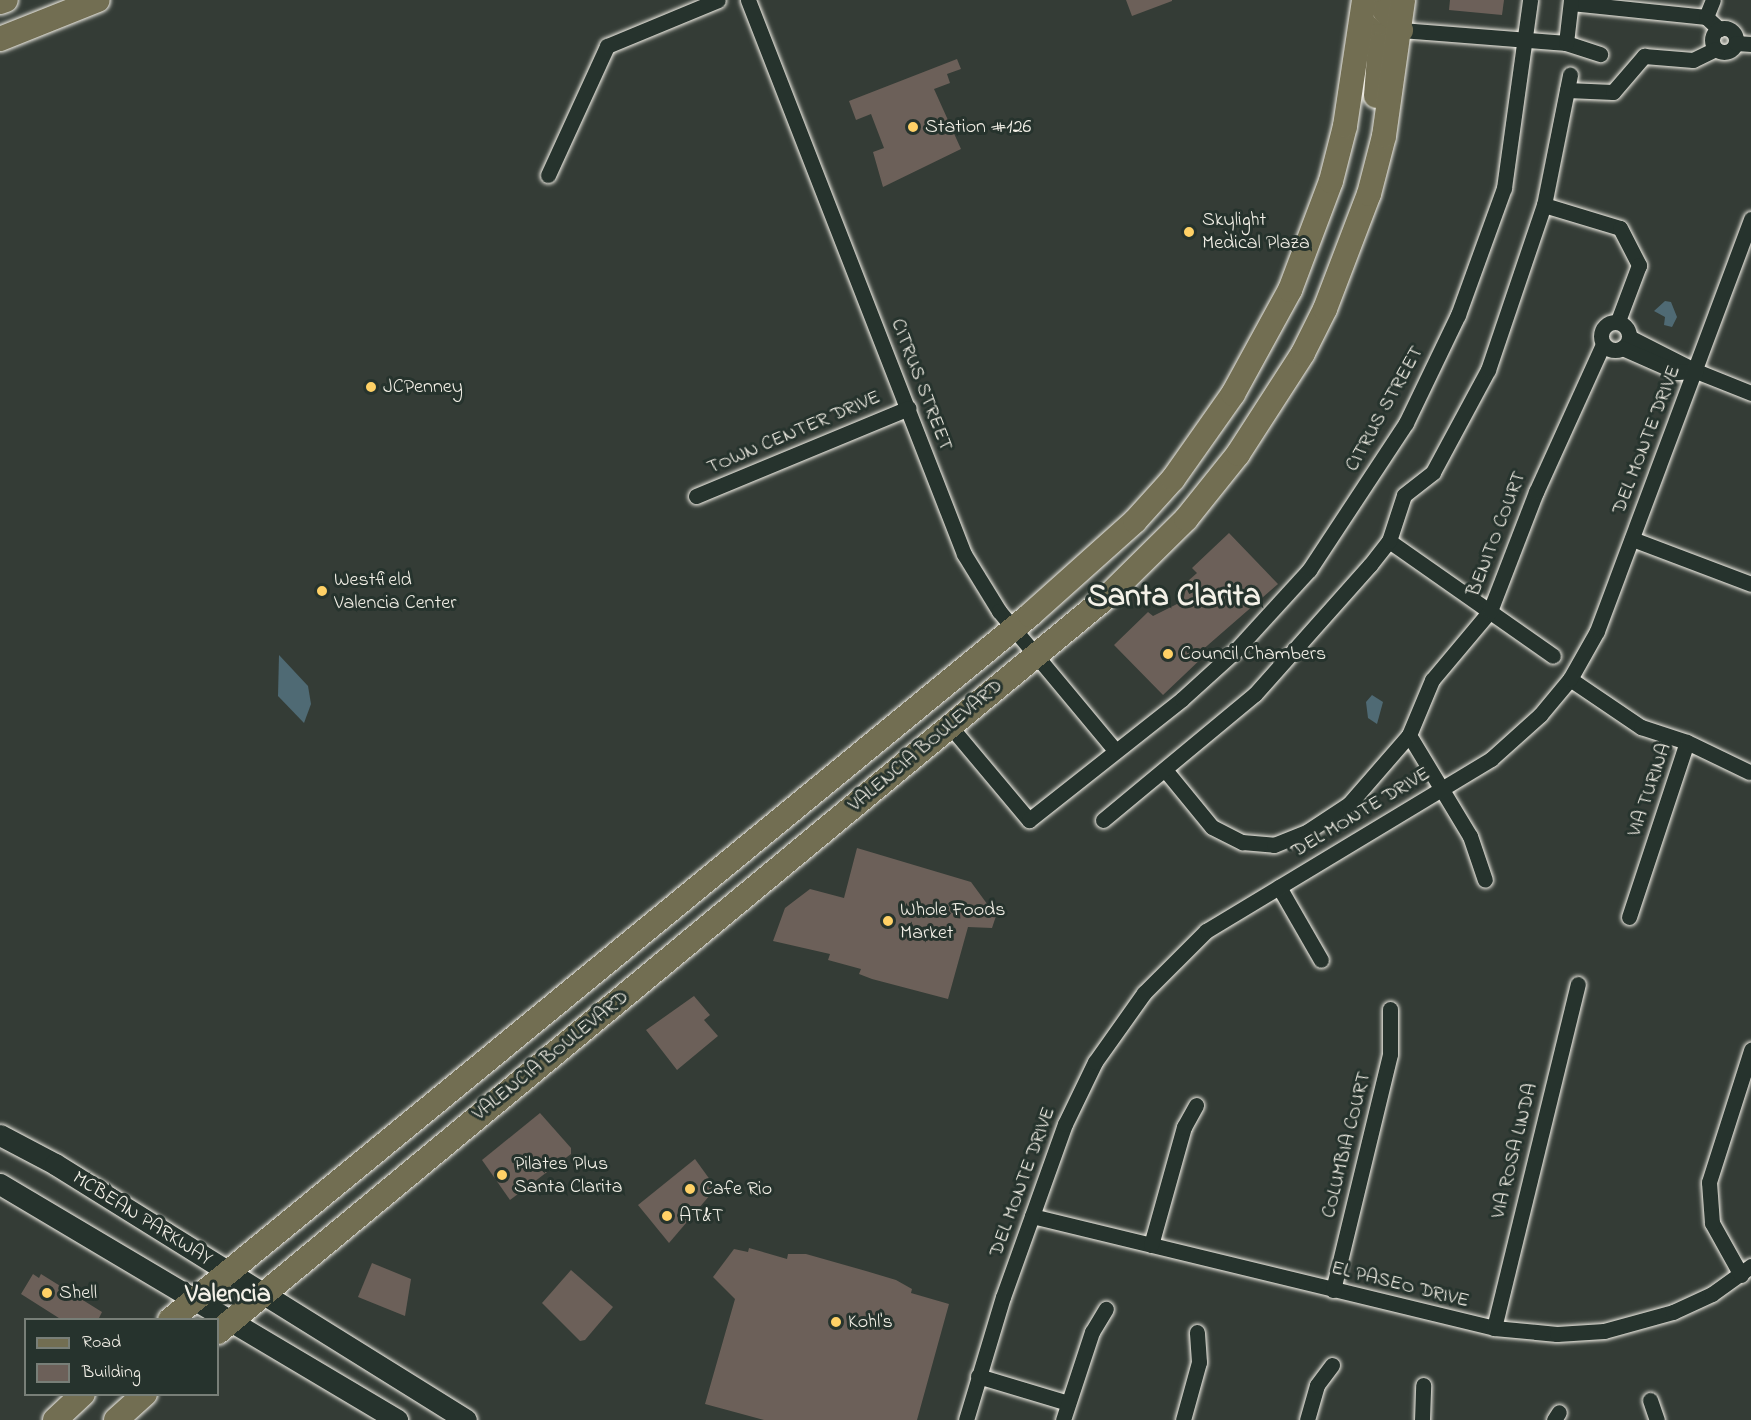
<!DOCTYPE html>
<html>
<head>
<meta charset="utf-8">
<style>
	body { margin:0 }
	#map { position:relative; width:1751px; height:1420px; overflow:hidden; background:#343c36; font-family:"Indie Flower",sans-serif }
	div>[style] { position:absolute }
	.water>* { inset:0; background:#4f6a74 }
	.building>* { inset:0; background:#6c6059 }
	.roads { filter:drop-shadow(0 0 2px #f4f1e8) drop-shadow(0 0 2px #f4f1e8) }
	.minor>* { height:15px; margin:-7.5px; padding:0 7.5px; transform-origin:7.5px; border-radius:7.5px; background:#26332d }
	.minor>.ring { margin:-7.5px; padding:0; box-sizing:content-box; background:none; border:15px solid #26332d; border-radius:50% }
	.secondary>* { height:21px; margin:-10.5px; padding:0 10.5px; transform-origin:10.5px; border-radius:10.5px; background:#26332d }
	.primary>* { height:24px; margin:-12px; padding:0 12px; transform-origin:12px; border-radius:12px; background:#726e52 }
	.dots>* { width:16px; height:16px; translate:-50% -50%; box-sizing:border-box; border:3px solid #26332d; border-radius:50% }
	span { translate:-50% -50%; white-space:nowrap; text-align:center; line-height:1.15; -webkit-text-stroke:6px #26332d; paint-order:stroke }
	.poi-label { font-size:20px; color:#f4f1e8 }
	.left { translate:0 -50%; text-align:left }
	.street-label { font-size:20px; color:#f4f1e8 }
	.district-label { font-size:26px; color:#f4f1e8; font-weight:700 }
	.town-label { font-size:32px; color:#f4f1e8; font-weight:700 }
	.legend { position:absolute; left:24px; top:1318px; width:195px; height:78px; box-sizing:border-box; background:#26332d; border:2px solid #787f78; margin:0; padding:8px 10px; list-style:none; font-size:18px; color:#f4f1e8 }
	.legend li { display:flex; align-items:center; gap:12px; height:30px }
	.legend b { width:30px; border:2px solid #787f78 }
</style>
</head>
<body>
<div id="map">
	<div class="water">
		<i style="clip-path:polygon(1665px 301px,1671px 302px,1677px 317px,1672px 327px,1664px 325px,1665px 317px,1654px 311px)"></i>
		<i style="clip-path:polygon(279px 655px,308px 686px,311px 704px,304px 723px,278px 696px)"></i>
		<i style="clip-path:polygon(1372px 695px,1383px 702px,1377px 724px,1368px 718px,1366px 702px)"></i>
	</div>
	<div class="building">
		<i style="clip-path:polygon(1126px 0,1172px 0,1172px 1px,1132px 16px)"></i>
		<i style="clip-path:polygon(1450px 0,1504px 0,1502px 15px,1449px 10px)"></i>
		<i style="clip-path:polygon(957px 59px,961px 69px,947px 74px,950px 83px,934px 89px,961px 149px,883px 187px,873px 152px,884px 148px,871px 114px,856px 120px,849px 101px)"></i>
		<i style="clip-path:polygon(1229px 533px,1278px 584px,1200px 652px,1204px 656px,1163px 695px,1114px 645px,1148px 612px,1153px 616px,1183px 601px,1188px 581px,1197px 573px,1192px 568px)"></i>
		<i style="clip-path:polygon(857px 848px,971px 882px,996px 916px,992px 928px,968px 927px,948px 999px,872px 979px,859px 974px,861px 969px,828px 960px,830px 954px,773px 941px,785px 908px,810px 889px,844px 898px)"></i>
		<i style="clip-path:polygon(694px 996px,710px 1015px,704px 1020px,718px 1036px,677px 1070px,646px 1030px)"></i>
		<i style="clip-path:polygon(540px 1113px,571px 1148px,571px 1154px,510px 1200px,482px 1160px)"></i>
		<i style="clip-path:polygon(695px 1159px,716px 1188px,669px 1243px,638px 1205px)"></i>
		<i style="clip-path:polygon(749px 1248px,787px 1259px,788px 1254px,806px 1254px,866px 1271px,896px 1280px,912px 1289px,911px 1293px,949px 1304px,917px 1420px,764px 1420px,705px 1404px,735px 1299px,713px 1277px,734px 1249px,748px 1252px)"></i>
		<i style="clip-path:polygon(372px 1263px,411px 1279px,405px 1316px,358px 1297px)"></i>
		<i style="clip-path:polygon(571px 1270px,613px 1307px,585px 1340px,580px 1341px,542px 1303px)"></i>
		<i style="clip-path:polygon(33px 1274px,39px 1278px,41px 1274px,102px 1312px,98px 1320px,62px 1320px,21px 1294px)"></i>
	</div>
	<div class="roads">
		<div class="minor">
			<i style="left:748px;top:0;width:595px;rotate:68.7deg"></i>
			<i style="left:964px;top:554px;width:67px;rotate:58.4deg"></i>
			<i style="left:999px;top:611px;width:181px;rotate:50.2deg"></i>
			<i style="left:1571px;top:3px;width:136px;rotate:5.9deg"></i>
			<i style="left:1706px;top:17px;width:18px;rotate:43deg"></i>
			<i style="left:1706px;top:17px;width:18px;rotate:-68deg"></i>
			<i class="ring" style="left:1712px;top:28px;width:9px;height:9px"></i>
			<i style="left:1401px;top:30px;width:166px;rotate:4.5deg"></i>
			<i style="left:1566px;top:43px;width:36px;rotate:18deg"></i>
			<i style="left:1566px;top:43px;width:43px;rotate:-83.4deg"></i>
			<i style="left:1736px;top:43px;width:15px;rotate:4deg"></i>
			<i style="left:1567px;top:90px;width:46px;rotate:2.5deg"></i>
			<i style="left:1613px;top:92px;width:48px;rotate:-49.3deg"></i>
			<i style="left:1644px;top:56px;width:49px;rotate:4.7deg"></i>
			<i style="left:1693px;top:60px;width:25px;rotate:-26deg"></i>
			<i style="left:548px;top:175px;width:142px;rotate:-65.4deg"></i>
			<i style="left:607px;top:46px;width:120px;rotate:-22.5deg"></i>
			<i style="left:1544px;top:205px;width:79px;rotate:16.8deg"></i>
			<i style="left:1620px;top:228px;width:42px;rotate:62.8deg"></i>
			<i style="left:1639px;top:265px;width:60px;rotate:110.6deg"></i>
			<i class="ring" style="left:1601px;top:322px;width:13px;height:13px"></i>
			<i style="left:1629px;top:337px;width:75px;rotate:26.9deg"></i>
			<i style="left:1696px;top:371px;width:59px;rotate:21.8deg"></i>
			<i style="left:1622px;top:348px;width:60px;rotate:23.6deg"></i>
			<i style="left:1677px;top:372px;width:19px;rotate:-3deg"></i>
			<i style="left:696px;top:496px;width:230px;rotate:-22.5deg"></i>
			<i style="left:1632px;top:539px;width:127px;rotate:20.7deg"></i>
			<i style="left:1389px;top:541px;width:200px;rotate:35deg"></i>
			<i style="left:1570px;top:679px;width:86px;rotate:34.1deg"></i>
			<i style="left:1641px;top:727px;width:48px;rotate:18.1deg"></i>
			<i style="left:950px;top:726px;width:123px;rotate:50deg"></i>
			<i style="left:1029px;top:820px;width:195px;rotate:-38.3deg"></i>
			<i style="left:1182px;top:699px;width:72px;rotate:-42.2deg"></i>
			<i style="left:1235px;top:651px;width:110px;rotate:-47.6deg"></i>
			<i style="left:1309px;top:570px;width:176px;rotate:-56.6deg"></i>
			<i style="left:1406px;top:423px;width:120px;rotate:-64.3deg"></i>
			<i style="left:1458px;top:315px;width:135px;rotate:-70.1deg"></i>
			<i style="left:1504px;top:188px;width:190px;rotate:-82.1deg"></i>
			<i style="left:1409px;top:735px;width:118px;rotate:58.9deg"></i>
			<i style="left:1470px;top:836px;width:46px;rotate:71.2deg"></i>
			<i style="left:1166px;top:771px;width:72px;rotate:50.6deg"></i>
			<i style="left:1212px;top:827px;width:34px;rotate:27deg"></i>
			<i style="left:1242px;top:842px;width:32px;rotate:5deg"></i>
			<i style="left:1274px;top:845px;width:37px;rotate:-22deg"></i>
			<i style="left:1308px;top:831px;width:49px;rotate:-33.4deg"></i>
			<i style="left:1349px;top:804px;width:91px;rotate:-49deg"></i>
			<i style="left:1409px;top:735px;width:60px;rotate:-67.3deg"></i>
			<i style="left:1432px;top:680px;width:90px;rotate:-50deg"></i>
			<i style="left:1490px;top:611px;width:128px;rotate:-68.9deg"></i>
			<i style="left:1536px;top:492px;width:162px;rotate:-65.6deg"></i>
			<i style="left:1103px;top:820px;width:197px;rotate:-39.7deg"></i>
			<i style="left:1255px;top:694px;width:173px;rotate:-48.3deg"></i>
			<i style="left:1370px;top:565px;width:31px;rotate:-52deg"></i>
			<i style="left:1389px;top:541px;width:48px;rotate:-71.9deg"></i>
			<i style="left:1404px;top:495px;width:37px;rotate:-38deg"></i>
			<i style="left:1433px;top:472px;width:116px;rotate:-61.7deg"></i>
			<i style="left:1488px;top:370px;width:174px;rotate:-71.3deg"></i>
			<i style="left:1544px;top:205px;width:133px;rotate:-78.7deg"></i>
			<i style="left:1279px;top:887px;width:84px;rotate:60.1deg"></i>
			<i style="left:1629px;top:917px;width:184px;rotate:-71.7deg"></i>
			<i style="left:1687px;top:742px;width:69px;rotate:25.8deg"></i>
			<i style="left:1032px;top:1216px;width:475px;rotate:13.6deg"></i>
			<i style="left:1494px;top:1328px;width:63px;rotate:5.4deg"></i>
			<i style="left:1557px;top:1334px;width:47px;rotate:-3.7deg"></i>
			<i style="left:1604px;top:1331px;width:72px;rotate:-15.4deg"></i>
			<i style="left:1673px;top:1312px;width:43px;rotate:-24.8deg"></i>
			<i style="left:1712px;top:1294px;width:48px;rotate:-35.7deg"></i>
			<i style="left:1151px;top:1245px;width:123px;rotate:-74.4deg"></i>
			<i style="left:1184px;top:1127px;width:25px;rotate:-61deg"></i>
			<i style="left:1741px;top:1275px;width:60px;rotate:-119.1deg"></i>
			<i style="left:1712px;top:1223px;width:41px;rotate:-94.2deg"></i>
			<i style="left:1709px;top:1182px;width:139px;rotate:-72.3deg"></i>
			<i style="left:1333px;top:1290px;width:243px;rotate:-76.4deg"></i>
			<i style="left:1390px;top:1054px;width:45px;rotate:-90deg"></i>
			<i style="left:1494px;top:1328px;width:354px;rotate:-76.3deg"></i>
			<i style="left:978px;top:1376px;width:94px;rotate:16.7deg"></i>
			<i style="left:1650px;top:1400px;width:21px;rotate:71deg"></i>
			<i style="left:966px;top:1420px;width:128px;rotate:-73.3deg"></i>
			<i style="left:1003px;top:1297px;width:184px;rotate:-70.3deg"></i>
			<i style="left:1065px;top:1124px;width:69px;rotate:-64.2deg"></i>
			<i style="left:1095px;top:1062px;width:85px;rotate:-54.6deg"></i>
			<i style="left:1144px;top:993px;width:88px;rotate:-45deg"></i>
			<i style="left:1206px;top:931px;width:333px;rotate:-31.1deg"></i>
			<i style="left:1491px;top:759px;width:66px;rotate:-41.9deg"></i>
			<i style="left:1540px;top:715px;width:47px;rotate:-50.2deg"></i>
			<i style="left:1570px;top:679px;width:55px;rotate:-60.6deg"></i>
			<i style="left:1597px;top:631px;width:440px;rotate:-69.5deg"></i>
			<i style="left:1063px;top:1420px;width:93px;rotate:-71.8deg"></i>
			<i style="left:1092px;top:1332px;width:27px;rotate:-59deg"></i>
			<i style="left:1183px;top:1420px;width:60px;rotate:-74.6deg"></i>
			<i style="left:1199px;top:1362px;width:30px;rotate:-94deg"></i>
			<i style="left:1307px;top:1420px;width:36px;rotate:-74deg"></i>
			<i style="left:1317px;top:1385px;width:25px;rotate:-53deg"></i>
			<i style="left:1422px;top:1420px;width:35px;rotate:-88deg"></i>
			<i style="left:1554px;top:1420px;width:9px;rotate:-58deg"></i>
		</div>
		<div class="secondary">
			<i style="left:0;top:1135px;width:62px;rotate:27.8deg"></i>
			<i style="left:55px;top:1164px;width:484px;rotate:31.9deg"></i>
			<i style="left:0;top:1184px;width:462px;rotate:30.7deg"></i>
		</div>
		<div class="primary">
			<i style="left:1385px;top:0;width:11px;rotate:90deg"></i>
			<i style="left:1385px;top:11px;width:25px;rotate:50deg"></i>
			<i style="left:0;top:2px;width:6px;rotate:-18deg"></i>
			<i style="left:1363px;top:23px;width:19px;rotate:43deg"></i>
			<i style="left:1377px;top:36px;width:9px;rotate:72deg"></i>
			<i style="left:1380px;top:45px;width:51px;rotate:94.5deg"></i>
			<i style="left:0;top:39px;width:105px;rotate:-21.7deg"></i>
			<i style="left:170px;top:1320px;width:1112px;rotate:-39.34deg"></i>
			<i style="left:1030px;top:615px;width:141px;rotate:-41.8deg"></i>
			<i style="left:1135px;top:521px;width:57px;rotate:-47.9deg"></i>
			<i style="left:1173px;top:479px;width:104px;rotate:-54.8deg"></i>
			<i style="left:1233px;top:394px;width:119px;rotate:-61.3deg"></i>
			<i style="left:1290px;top:290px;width:116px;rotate:-69.4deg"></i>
			<i style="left:1331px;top:181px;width:57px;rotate:-75.7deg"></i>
			<i style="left:1345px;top:126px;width:127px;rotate:-81.4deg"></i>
			<i style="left:218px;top:1332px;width:1158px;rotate:-39.6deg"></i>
			<i style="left:1110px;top:594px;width:107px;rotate:-44.6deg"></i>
			<i style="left:1186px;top:519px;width:83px;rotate:-51.3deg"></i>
			<i style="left:1238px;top:454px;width:120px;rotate:-57.2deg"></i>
			<i style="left:1303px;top:353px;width:49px;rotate:-63.4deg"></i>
			<i style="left:1325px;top:309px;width:123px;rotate:-69.1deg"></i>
			<i style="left:1369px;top:194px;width:60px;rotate:-75.5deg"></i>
			<i style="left:1384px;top:136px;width:137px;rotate:-82deg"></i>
			<i style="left:55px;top:1420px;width:38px;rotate:-43deg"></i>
			<i style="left:116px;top:1420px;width:39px;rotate:-42deg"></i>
		</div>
	</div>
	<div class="dots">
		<i style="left:913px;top:127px;background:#ffd166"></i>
		<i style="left:1189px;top:232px;background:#ffd166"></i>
		<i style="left:371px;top:387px;background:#ffd166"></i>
		<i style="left:322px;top:591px;background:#ffd166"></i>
		<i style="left:1168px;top:654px;background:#ffd166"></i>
		<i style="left:888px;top:921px;background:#ffd166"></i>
		<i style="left:502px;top:1175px;background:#ffd166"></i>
		<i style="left:690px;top:1189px;background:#ffd166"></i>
		<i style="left:667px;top:1216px;background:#ffd166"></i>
		<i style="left:47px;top:1293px;background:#ffd166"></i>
		<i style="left:836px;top:1322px;background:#ffd166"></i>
	</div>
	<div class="poi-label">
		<span class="left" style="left:925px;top:127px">Station #126</span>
		<span class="left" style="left:1202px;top:232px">Skylight<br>Medical Plaza</span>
		<span class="left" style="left:383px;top:387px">JCPenney</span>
		<span class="left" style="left:334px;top:592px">Westfield<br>Valencia Center</span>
		<span class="left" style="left:1180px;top:654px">Council Chambers</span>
		<span class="left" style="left:900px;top:922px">Whole Foods<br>Market</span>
		<span class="left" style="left:514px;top:1176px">Pilates Plus<br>Santa Clarita</span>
		<span class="left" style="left:702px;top:1189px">Cafe Rio</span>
		<span class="left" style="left:679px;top:1216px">AT&amp;T</span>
		<span class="left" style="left:59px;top:1293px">Shell</span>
		<span class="left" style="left:848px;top:1322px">Kohl's</span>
	</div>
	<div class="street-label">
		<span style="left:921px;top:385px;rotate:69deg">CITRUS STREET</span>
		<span style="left:1385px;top:409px;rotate:-61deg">CITRUS STREET</span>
		<span style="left:794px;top:433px;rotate:-23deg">TOWN CENTER DRIVE</span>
		<span style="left:1647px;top:440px;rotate:-69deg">DEL MONTE DRIVE</span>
		<span style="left:1497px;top:534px;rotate:-69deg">BENITO COURT</span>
		<span style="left:926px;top:746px;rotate:-40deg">VALENCIA BOULEVARD</span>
		<span style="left:1650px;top:790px;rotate:-71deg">VIA TURINA</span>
		<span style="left:1361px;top:813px;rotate:-31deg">DEL MONTE DRIVE</span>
		<span style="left:551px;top:1056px;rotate:-39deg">VALENCIA BOULEVARD</span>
		<span style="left:1347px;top:1145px;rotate:-76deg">COLUMBIA COURT</span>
		<span style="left:1515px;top:1151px;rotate:-76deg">VIA ROSA LINDA</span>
		<span style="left:1023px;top:1182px;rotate:-70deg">DEL MONTE DRIVE</span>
		<span style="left:142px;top:1219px;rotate:32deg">MCBEAN PARKWAY</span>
		<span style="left:1400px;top:1285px;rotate:14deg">EL PASEO DRIVE</span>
	</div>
	<div class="district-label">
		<span style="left:228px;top:1296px">Valencia</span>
	</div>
	<div class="town-label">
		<span style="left:1174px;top:598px">Santa Clarita</span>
	</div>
	<ul class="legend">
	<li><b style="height:8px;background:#726e52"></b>Road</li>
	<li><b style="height:16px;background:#6c6059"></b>Building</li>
	</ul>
</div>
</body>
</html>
